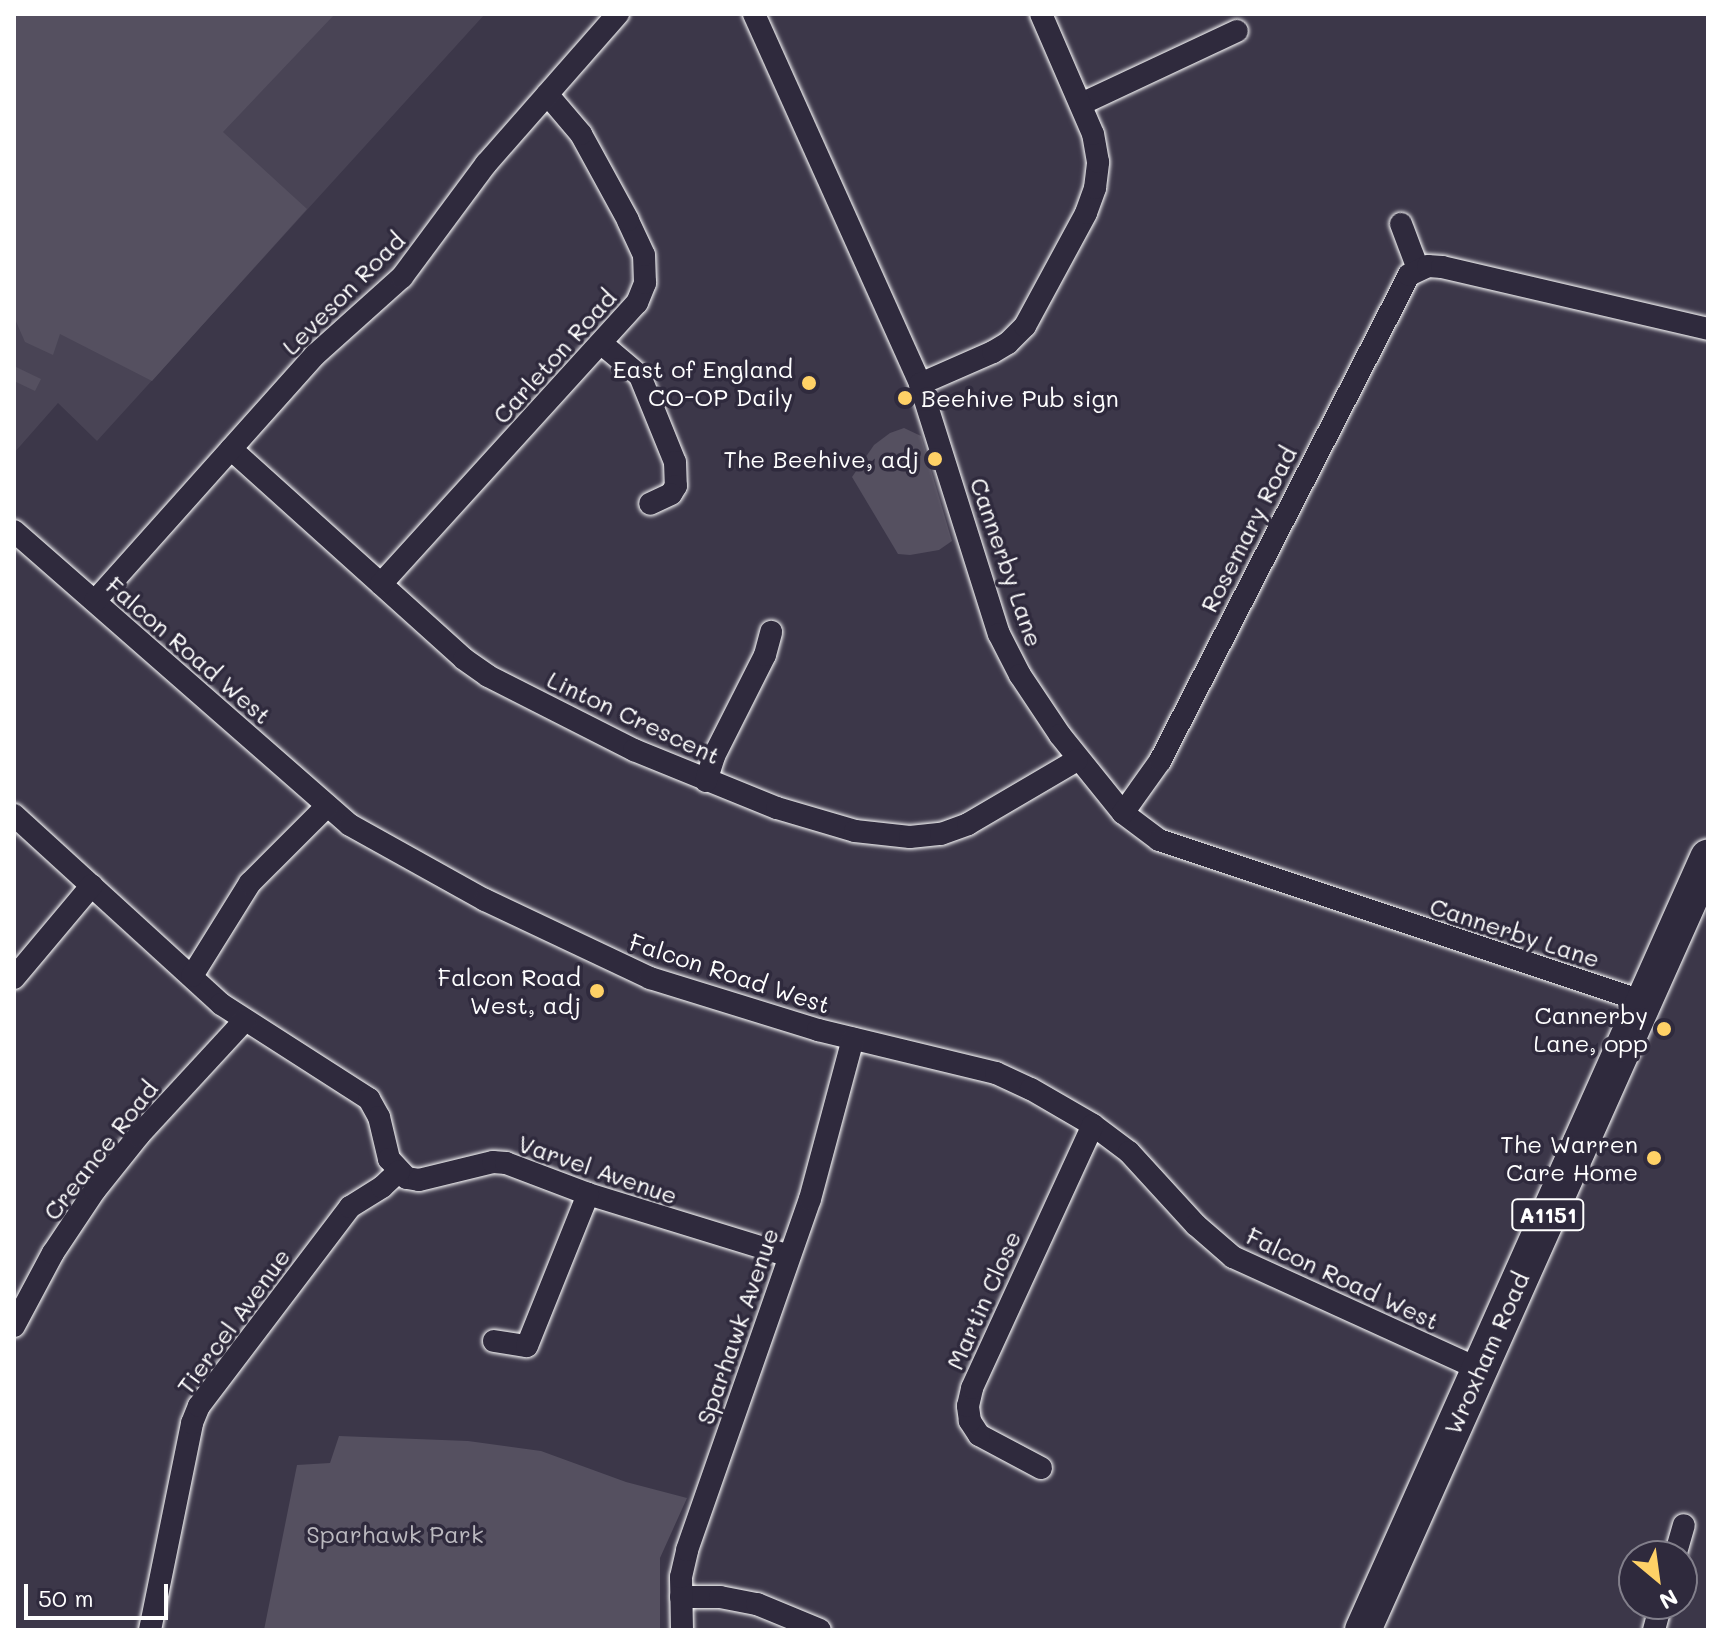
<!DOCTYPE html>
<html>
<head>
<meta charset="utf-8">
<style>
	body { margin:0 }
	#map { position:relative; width:1722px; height:1644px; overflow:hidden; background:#3c3749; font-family:Mali,sans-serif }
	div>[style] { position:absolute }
	.built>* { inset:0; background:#494455 }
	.green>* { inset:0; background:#555060 }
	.roads { filter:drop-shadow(0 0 2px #fff) drop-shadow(0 0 2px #fff) }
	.minor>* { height:22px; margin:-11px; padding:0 11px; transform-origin:11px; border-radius:11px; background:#2f2a3d }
	.primary>* { height:36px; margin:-18px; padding:0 18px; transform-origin:18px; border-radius:18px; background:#2f2a3d }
	.dots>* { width:22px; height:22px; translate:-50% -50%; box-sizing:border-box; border:4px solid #2f2a3d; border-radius:50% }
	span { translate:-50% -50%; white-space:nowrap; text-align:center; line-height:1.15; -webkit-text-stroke:7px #2f2a3d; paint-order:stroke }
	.shield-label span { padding:2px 6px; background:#2f2a3d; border:2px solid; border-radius:6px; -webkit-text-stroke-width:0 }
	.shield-label { font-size:22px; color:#fff; font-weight:700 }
	.street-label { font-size:24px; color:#fff }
	.poi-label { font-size:24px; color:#fff }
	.right { translate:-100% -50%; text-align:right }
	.left { translate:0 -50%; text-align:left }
	.park-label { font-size:24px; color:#bbb9bf }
	.frame { position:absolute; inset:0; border:16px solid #fff; pointer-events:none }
	.north { position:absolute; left:1618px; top:1540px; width:80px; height:80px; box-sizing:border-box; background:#2f2a3d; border:2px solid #827f8b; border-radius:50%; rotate:151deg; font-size:22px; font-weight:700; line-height:32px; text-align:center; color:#fff }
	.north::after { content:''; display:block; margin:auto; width:28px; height:36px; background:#ffd166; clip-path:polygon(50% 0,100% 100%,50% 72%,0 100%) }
	.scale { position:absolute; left:24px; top:1584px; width:144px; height:36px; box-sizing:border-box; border:4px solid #fff; border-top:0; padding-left:10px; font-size:24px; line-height:28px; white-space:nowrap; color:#fff; -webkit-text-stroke:6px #2f2a3d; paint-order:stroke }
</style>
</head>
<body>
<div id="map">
	<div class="built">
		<i style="clip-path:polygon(14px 14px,485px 14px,97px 441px,58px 403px,14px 453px)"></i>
	</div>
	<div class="green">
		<i style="clip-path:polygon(14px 14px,334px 15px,223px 132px,307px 209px,152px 381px,60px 334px,53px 355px,25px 342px,14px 317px)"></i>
		<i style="clip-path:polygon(14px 366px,41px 379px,35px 391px,14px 381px)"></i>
		<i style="clip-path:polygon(904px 428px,921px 436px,952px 541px,939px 550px,910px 555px,898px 554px,852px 477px,874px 445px,890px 433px)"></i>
		<i style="clip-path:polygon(339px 1436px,468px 1441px,541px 1451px,626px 1482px,687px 1498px,660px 1558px,660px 1630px,264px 1630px,297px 1465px,330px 1463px)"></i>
	</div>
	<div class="roads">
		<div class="minor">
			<i style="left:754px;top:14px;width:406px;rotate:65.8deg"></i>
			<i style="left:920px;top:384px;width:262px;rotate:72.5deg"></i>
			<i style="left:999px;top:634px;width:46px;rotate:62.9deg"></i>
			<i style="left:1020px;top:675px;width:72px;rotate:56.3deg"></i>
			<i style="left:1060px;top:735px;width:100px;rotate:51.1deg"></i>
			<i style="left:1123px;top:813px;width:45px;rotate:36.9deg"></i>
			<i style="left:1159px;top:840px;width:512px;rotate:18.43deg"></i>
			<i style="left:1081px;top:104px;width:172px;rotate:-25.1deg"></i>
			<i style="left:1401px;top:224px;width:48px;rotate:69.3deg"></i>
			<i style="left:602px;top:344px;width:50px;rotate:40.1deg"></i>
			<i style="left:640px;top:376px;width:93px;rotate:67.9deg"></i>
			<i style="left:675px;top:462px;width:24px;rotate:88deg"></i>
			<i style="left:676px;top:486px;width:9px;rotate:122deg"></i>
			<i style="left:671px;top:494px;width:23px;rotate:155deg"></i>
			<i style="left:920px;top:384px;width:80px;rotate:-23.7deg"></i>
			<i style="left:993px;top:352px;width:17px;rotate:-31deg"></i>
			<i style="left:1008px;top:343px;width:24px;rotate:-45deg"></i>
			<i style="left:1025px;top:326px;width:128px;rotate:-61.6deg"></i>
			<i style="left:1086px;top:213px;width:27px;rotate:-70deg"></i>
			<i style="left:1095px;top:188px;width:26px;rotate:-83deg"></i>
			<i style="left:1098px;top:162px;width:28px;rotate:-100deg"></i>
			<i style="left:1093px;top:134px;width:131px;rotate:-113.4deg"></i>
			<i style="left:231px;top:449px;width:314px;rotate:42deg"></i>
			<i style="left:464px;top:659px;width:29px;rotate:35deg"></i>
			<i style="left:488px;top:676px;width:164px;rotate:26.9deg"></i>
			<i style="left:634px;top:750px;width:154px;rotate:22.1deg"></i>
			<i style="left:777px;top:808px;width:81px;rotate:16.4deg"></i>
			<i style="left:855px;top:831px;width:55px;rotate:6.2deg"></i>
			<i style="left:910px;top:837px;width:31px;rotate:-6deg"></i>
			<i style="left:941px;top:834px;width:29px;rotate:-20deg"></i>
			<i style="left:968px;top:824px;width:126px;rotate:-30.4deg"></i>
			<i style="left:14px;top:531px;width:446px;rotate:41.2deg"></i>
			<i style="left:350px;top:825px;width:154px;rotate:29.1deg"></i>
			<i style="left:485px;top:900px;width:183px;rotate:25.3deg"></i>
			<i style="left:650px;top:978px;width:176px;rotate:17.2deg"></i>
			<i style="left:818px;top:1030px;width:183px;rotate:13.6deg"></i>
			<i style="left:996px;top:1073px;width:38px;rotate:25deg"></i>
			<i style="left:1031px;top:1089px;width:72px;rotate:30.1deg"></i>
			<i style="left:1093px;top:1125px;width:45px;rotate:36.9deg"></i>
			<i style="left:1129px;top:1152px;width:99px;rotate:47.5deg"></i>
			<i style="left:1196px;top:1225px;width:49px;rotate:40.9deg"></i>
			<i style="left:1233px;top:1257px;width:270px;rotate:24.5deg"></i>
			<i style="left:381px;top:584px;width:380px;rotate:-47.7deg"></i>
			<i style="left:637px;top:303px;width:22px;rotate:-68deg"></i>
			<i style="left:645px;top:283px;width:28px;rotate:-92deg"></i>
			<i style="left:644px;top:255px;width:38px;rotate:-115deg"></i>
			<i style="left:628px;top:220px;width:98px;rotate:-118.7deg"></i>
			<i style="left:581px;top:134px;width:52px;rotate:-130.4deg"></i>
			<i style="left:95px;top:601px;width:330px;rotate:-48.2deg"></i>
			<i style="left:315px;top:355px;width:117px;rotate:-41.9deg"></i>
			<i style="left:402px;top:277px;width:141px;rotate:-53.4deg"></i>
			<i style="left:486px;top:164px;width:200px;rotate:-48.7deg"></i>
			<i style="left:706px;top:781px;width:26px;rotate:-72deg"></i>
			<i style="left:714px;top:756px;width:113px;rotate:-63.2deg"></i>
			<i style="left:765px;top:655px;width:24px;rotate:-75deg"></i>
			<i style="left:1123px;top:813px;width:64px;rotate:-54.6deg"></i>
			<i style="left:1160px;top:761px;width:546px;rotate:-62.87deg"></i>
			<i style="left:1409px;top:275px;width:21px;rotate:-25deg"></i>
			<i style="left:1428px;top:266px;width:14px;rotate:4deg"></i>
			<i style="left:1442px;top:267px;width:273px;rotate:13.1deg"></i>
			<i style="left:14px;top:815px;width:280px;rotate:42.4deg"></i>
			<i style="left:221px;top:1004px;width:176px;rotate:32.7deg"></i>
			<i style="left:369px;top:1099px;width:21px;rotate:61deg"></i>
			<i style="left:379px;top:1117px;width:43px;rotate:76.6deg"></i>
			<i style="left:389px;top:1159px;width:26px;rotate:47deg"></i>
			<i style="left:407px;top:1178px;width:12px;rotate:9deg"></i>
			<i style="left:419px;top:1180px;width:76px;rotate:-13.7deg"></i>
			<i style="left:493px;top:1162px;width:13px;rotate:4deg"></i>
			<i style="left:506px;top:1163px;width:88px;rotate:20.7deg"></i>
			<i style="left:588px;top:1194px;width:210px;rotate:17.1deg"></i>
			<i style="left:192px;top:976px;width:110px;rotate:-58.1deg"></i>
			<i style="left:250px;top:883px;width:109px;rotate:-45deg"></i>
			<i style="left:14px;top:978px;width:121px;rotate:-50deg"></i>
			<i style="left:14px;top:1326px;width:83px;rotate:-61.9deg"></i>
			<i style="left:53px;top:1253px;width:76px;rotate:-56.3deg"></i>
			<i style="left:95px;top:1190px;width:70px;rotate:-51.3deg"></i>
			<i style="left:139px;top:1135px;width:156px;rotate:-47.3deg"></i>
			<i style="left:494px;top:1341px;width:33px;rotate:9deg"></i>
			<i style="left:527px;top:1346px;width:164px;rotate:-68.1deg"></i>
			<i style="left:1041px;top:1468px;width:70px;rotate:-152deg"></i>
			<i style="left:979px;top:1435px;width:17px;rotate:-123deg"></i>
			<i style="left:970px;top:1421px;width:15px;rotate:-98deg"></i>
			<i style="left:968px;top:1406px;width:18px;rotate:-77deg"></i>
			<i style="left:972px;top:1388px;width:289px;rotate:-65.3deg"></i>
			<i style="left:1675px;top:1556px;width:32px;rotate:-74deg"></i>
			<i style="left:681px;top:1597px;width:39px"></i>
			<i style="left:720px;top:1597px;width:38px;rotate:11deg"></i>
			<i style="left:757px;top:1604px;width:68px;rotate:22.4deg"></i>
			<i style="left:150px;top:1630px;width:211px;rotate:-78.5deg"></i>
			<i style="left:192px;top:1423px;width:18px;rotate:-68deg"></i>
			<i style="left:199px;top:1406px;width:250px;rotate:-52.8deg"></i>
			<i style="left:350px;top:1207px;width:38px;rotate:-32deg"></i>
			<i style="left:382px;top:1187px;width:23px;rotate:-43deg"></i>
			<i style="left:682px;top:1630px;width:53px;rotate:-91.1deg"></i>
			<i style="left:681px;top:1577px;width:28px;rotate:-77deg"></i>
			<i style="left:687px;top:1550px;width:372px;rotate:-70.7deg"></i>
			<i style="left:810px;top:1199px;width:166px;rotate:-75deg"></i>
			<i style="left:1654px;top:1630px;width:27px;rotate:-75deg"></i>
		</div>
		<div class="primary">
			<i style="left:1363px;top:1630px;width:846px;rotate:-65.92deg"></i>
		</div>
	</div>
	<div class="dots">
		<i style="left:809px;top:383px;background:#ffd166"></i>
		<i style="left:905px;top:398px;background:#ffd166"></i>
		<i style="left:935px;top:459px;background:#ffd166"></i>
		<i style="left:597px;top:991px;background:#ffd166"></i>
		<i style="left:1664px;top:1029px;background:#ffd166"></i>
		<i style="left:1654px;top:1158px;background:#ffd166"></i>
	</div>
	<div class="shield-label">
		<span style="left:1548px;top:1215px">A1151</span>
	</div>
	<div class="street-label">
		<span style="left:343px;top:293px;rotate:-45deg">Leveson Road</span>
		<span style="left:554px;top:356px;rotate:-48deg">Carleton Road</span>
		<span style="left:1248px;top:529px;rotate:-63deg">Rosemary Road</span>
		<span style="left:1007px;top:562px;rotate:71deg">Cannerby Lane</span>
		<span style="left:189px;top:650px;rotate:41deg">Falcon Road West</span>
		<span style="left:634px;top:717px;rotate:25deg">Linton Crescent</span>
		<span style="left:1515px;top:932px;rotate:18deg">Cannerby Lane</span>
		<span style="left:730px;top:973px;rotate:18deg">Falcon Road West</span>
		<span style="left:100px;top:1150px;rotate:-52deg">Creance Road</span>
		<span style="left:598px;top:1169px;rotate:19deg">Varvel Avenue</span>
		<span style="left:1343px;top:1278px;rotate:25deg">Falcon Road West</span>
		<span style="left:983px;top:1300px;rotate:-66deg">Martin Close</span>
		<span style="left:233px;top:1321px;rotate:-54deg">Tiercel Avenue</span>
		<span style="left:737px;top:1326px;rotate:-71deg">Sparhawk Avenue</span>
		<span style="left:1486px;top:1353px;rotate:-66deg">Wroxham Road</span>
	</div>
	<div class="poi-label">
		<span class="right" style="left:793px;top:383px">East of England<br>CO-OP Daily</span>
		<span class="left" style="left:921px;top:398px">Beehive Pub sign</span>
		<span class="right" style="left:919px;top:459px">The Beehive, adj</span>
		<span class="right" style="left:581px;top:991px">Falcon Road<br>West, adj</span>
		<span class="right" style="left:1648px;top:1029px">Cannerby<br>Lane, opp</span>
		<span class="right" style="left:1638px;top:1158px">The Warren<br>Care Home</span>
	</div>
	<div class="park-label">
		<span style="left:395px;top:1534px">Sparhawk Park</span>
	</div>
	<div class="frame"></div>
	<div class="north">N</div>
	<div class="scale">50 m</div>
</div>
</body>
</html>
